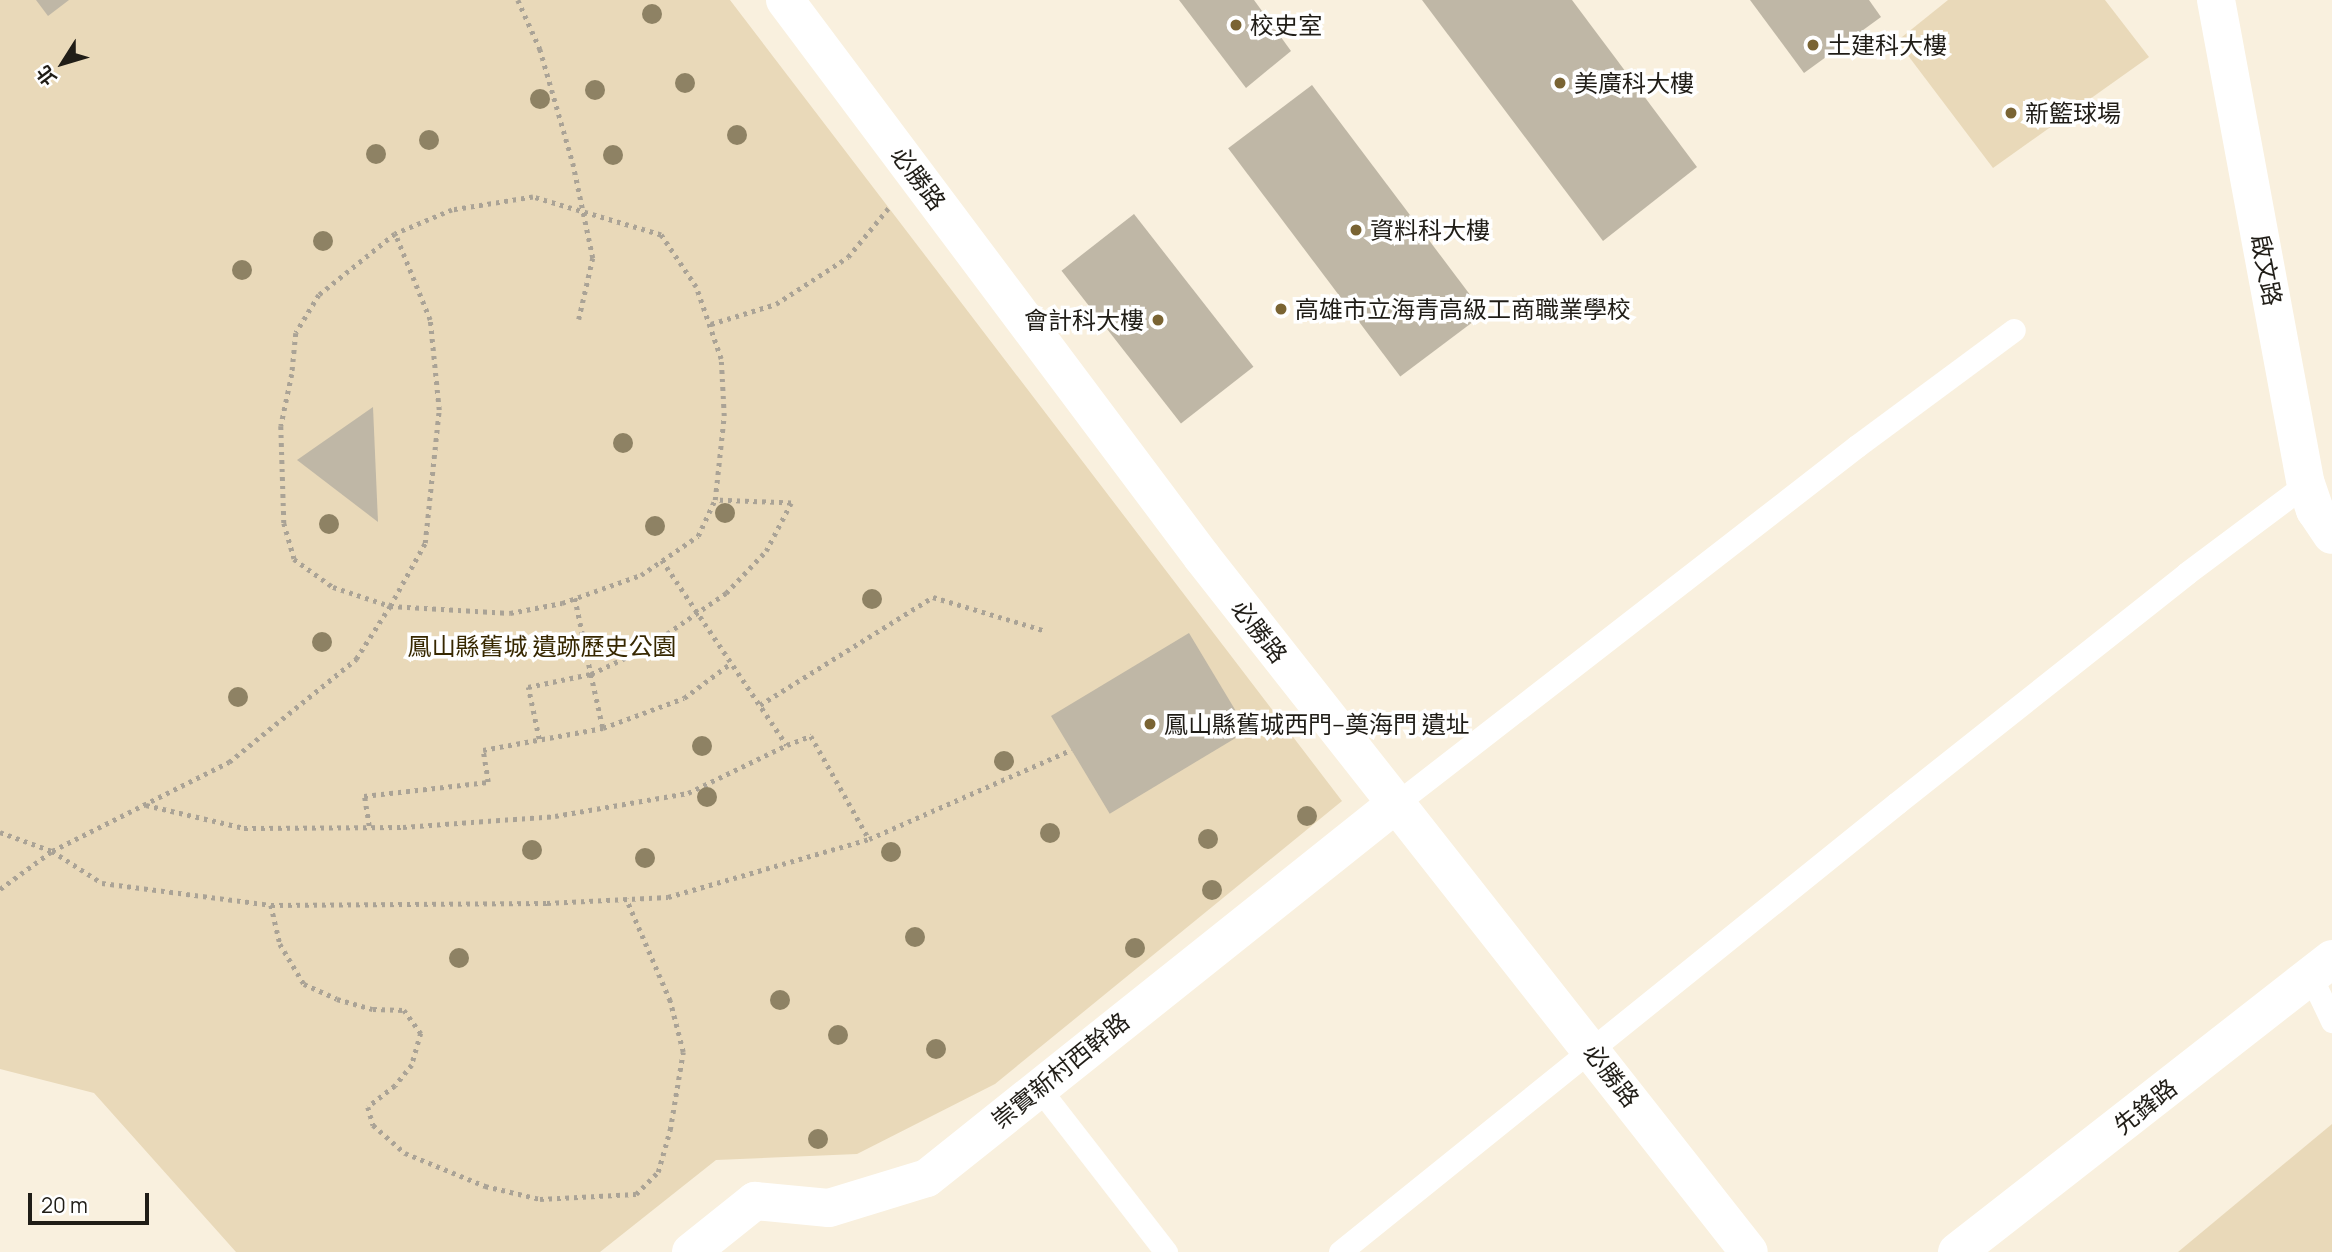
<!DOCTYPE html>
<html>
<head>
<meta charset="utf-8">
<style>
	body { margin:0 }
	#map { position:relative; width:2332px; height:1252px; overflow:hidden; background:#f9f0de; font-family:Manrope,"Noto Sans TC",sans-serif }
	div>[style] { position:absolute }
	.green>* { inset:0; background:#e9d9b9 }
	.building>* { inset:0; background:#bfb7a6; transform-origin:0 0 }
	.path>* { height:4.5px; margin-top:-2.25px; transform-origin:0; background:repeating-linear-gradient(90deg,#aaa396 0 3.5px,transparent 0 8.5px) }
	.service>* { height:23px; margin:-11.5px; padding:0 11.5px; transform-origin:11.5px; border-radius:11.5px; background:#fff }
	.minor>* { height:38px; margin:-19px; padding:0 19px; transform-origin:19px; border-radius:19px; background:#fff }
	.trees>* { width:20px; height:20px; margin:-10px; border-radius:50%; background:#8e8264 }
	.dots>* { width:19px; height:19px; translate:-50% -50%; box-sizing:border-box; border:4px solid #fff; border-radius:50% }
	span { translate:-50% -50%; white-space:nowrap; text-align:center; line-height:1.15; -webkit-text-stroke:7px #fff; paint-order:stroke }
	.poi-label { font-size:24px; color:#201d17 }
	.left { translate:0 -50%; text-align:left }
	.right { translate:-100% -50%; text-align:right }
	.street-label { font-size:24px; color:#201d17 }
	.park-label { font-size:24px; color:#372801 }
	.north { position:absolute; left:28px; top:28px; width:70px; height:70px; -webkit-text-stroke:5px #fff; paint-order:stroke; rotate:233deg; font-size:19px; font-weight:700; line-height:28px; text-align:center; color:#201d17 }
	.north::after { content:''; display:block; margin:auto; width:24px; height:32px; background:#201d17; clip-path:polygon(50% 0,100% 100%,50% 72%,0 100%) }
	.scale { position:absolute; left:28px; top:1193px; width:121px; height:32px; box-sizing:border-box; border:4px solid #201d17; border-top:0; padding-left:9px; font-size:21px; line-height:24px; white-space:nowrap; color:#201d17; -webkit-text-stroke:5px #fff; paint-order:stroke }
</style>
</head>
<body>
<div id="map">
	<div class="green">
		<i style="clip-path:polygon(0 0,730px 0,1342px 801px,995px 1084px,857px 1154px,716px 1160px,600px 1252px,236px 1252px,94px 1093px,0 1069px)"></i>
		<i style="clip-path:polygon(1948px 0,2105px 0,2149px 57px,1993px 168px,1897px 41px)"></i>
		<i style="clip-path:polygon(2332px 1124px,2332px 1252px,2178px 1252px)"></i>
	</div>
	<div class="building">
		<i style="clip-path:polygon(36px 0,69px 0,48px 16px)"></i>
		<i style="clip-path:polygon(1179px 0,1254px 0,1291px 51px,1246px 88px)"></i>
		<i style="clip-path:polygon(1422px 0,1572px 0,1697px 167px,1603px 241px)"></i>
		<i style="clip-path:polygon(1750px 0,1869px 0,1881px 17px,1804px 73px)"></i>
		<i style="left:1312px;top:85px;width:286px;height:105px;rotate:53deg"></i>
		<i style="left:1134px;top:214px;width:194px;height:92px;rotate:52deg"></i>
		<i style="clip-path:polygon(373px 407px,378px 522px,297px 460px)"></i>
		<i style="left:1189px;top:633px;width:114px;height:161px;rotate:59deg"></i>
	</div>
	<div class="path">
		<i style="left:518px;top:0;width:54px;rotate:65.8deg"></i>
		<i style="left:540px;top:49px;width:119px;rotate:73.9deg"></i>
		<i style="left:573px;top:163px;width:97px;rotate:78.1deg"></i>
		<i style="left:593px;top:258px;width:63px;rotate:102.9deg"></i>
		<i style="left:711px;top:324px;width:68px;rotate:-17.1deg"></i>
		<i style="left:776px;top:304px;width:86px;rotate:-33.1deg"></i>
		<i style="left:848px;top:257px;width:66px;rotate:-50.5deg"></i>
		<i style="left:662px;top:560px;width:223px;rotate:56deg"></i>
		<i style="left:787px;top:745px;width:26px;rotate:-21deg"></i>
		<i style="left:811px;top:736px;width:118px;rotate:60.6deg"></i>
		<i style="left:869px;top:839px;width:221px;rotate:-23.8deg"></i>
		<i style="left:575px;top:598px;width:78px;rotate:78.1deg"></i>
		<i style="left:591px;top:674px;width:61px;rotate:-25.3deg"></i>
		<i style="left:646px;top:648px;width:97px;rotate:-34.5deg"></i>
		<i style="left:726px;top:593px;width:58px;rotate:-46.4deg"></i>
		<i style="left:766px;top:551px;width:54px;rotate:-62.5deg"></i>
		<i style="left:791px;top:503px;width:76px;rotate:-177.7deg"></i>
		<i style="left:760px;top:705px;width:204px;rotate:-32deg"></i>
		<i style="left:933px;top:597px;width:115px;rotate:16.7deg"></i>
		<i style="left:539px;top:739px;width:53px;rotate:-101.9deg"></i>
		<i style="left:528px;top:687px;width:64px;rotate:-11.7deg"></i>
		<i style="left:591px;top:674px;width:55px;rotate:77.5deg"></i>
		<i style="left:603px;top:728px;width:86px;rotate:-20.3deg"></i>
		<i style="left:684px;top:698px;width:59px;rotate:-36.7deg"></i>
		<i style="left:146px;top:805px;width:101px;rotate:13.2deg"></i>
		<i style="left:244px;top:828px;width:159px;rotate:-0.4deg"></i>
		<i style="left:403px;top:827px;width:152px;rotate:-4.1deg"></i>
		<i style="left:555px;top:816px;width:135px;rotate:-9.8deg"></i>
		<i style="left:688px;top:793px;width:110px;rotate:-25.9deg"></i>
		<i style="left:369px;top:826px;width:30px;rotate:-99deg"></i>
		<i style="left:364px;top:796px;width:125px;rotate:-6.4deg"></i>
		<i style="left:488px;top:782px;width:32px;rotate:-99deg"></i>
		<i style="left:483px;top:750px;width:122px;rotate:-10.4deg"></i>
		<i style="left:0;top:832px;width:55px;rotate:20.1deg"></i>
		<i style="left:52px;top:851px;width:59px;rotate:32.6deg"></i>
		<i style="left:102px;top:883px;width:170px;rotate:7.4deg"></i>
		<i style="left:271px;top:905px;width:276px;rotate:-0.4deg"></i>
		<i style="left:547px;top:903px;width:121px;rotate:-2.8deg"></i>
		<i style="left:668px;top:897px;width:209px;rotate:-16.1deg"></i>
		<i style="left:0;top:889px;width:64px;rotate:-36.2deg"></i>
		<i style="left:52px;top:851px;width:198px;rotate:-26.7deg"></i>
		<i style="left:229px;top:762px;width:164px;rotate:-39deg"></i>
		<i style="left:356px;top:659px;width:63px;rotate:-57.3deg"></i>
		<i style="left:390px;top:606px;width:72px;rotate:-60.9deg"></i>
		<i style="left:425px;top:543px;width:134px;rotate:-84deg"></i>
		<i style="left:439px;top:410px;width:90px;rotate:-95.7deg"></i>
		<i style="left:430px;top:320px;width:93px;rotate:-112.1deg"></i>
		<i style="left:395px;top:234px;width:97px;rotate:141.2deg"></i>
		<i style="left:319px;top:295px;width:44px;rotate:121.2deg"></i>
		<i style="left:296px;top:333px;width:41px;rotate:95.6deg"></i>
		<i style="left:292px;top:374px;width:53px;rotate:101.9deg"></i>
		<i style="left:281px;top:426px;width:97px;rotate:88.2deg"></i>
		<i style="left:284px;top:523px;width:37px;rotate:74deg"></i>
		<i style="left:294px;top:559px;width:48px;rotate:35.7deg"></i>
		<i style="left:333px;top:587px;width:60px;rotate:18.4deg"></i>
		<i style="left:390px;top:606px;width:120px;rotate:3.3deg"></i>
		<i style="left:510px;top:613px;width:53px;rotate:-10.9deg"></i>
		<i style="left:562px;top:603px;width:84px;rotate:-19.5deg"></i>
		<i style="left:641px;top:575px;width:69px;rotate:-34.4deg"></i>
		<i style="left:698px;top:536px;width:40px;rotate:-65deg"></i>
		<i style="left:715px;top:500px;width:84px;rotate:-83.9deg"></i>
		<i style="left:724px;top:416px;width:57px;rotate:-93deg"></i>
		<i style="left:721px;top:359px;width:76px;rotate:-109.1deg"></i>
		<i style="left:696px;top:287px;width:63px;rotate:-123.9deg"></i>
		<i style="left:661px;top:235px;width:134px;rotate:-163.5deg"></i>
		<i style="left:533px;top:197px;width:82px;rotate:170.9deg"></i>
		<i style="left:452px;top:210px;width:62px;rotate:157.2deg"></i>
		<i style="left:271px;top:905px;width:40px;rotate:77deg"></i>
		<i style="left:280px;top:944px;width:47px;rotate:59deg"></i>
		<i style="left:304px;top:984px;width:36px;rotate:24deg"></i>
		<i style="left:337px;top:999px;width:37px;rotate:16deg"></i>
		<i style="left:373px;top:1009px;width:31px;rotate:2deg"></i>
		<i style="left:404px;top:1010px;width:29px;rotate:54deg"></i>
		<i style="left:421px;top:1033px;width:33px;rotate:106deg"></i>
		<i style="left:412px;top:1065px;width:27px;rotate:129deg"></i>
		<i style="left:395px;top:1086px;width:34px;rotate:142deg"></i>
		<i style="left:368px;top:1107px;width:19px;rotate:74deg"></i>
		<i style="left:373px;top:1125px;width:43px;rotate:41.2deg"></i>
		<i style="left:405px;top:1153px;width:87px;rotate:22.4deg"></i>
		<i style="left:485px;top:1186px;width:57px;rotate:13.3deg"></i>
		<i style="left:540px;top:1199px;width:96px;rotate:-3deg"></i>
		<i style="left:636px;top:1194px;width:31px;rotate:-45deg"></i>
		<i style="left:658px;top:1172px;width:44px;rotate:-74.1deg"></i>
		<i style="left:670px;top:1130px;width:79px;rotate:-80.5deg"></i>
		<i style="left:683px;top:1052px;width:53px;rotate:-104.3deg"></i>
		<i style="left:670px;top:1001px;width:111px;rotate:-113.3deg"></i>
	</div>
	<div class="service">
		<i style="left:1397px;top:803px;width:582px;rotate:-37.81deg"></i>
		<i style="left:1857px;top:446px;width:195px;rotate:-36.5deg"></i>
		<i style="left:2311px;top:977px;width:49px;rotate:64.5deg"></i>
		<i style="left:1038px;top:1087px;width:209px;rotate:52.2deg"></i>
		<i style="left:1340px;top:1252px;width:715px;rotate:-38.87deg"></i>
		<i style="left:1897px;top:803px;width:370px;rotate:-38.4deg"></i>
		<i style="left:2187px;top:573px;width:149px;rotate:-36.8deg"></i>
	</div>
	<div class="minor">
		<i style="left:785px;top:0;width:696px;rotate:53.18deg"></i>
		<i style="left:1202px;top:557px;width:884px;rotate:51.8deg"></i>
		<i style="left:2216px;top:0;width:492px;rotate:79.5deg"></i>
		<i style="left:2306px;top:484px;width:28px;rotate:71deg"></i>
		<i style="left:2315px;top:510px;width:30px;rotate:56deg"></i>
		<i style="left:691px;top:1252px;width:82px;rotate:-38.6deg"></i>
		<i style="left:755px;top:1201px;width:74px;rotate:5.4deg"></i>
		<i style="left:829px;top:1208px;width:102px;rotate:-17deg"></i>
		<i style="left:927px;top:1178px;width:601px;rotate:-38.59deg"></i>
		<i style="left:1957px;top:1252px;width:476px;rotate:-38deg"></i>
	</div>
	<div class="trees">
		<i style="left:652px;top:14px"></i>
		<i style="left:685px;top:83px"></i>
		<i style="left:595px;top:90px"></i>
		<i style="left:540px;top:99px"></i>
		<i style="left:737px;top:135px"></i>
		<i style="left:429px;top:140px"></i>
		<i style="left:376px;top:154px"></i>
		<i style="left:613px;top:155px"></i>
		<i style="left:323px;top:241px"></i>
		<i style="left:242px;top:270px"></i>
		<i style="left:623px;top:443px"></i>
		<i style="left:725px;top:513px"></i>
		<i style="left:329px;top:524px"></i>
		<i style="left:655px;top:526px"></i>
		<i style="left:872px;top:599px"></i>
		<i style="left:322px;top:642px"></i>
		<i style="left:238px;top:697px"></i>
		<i style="left:702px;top:746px"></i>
		<i style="left:1004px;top:761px"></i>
		<i style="left:707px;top:797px"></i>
		<i style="left:1307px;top:816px"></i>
		<i style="left:1050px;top:833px"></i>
		<i style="left:1208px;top:839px"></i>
		<i style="left:532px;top:850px"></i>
		<i style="left:891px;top:852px"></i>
		<i style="left:645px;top:858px"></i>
		<i style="left:1212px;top:890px"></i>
		<i style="left:915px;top:937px"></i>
		<i style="left:1135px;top:948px"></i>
		<i style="left:459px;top:958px"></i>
		<i style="left:780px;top:1000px"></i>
		<i style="left:838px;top:1035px"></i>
		<i style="left:936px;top:1049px"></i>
		<i style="left:818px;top:1139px"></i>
	</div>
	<div class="dots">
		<i style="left:1236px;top:25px;background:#7a6433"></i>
		<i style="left:1813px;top:45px;background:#7a6433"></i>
		<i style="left:1560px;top:83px;background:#7a6433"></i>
		<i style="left:2011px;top:113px;background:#7a6433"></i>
		<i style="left:1356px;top:230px;background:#7a6433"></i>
		<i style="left:1281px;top:309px;background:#7a6433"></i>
		<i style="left:1158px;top:320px;background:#7a6433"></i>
		<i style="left:1150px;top:724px;background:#7a6433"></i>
	</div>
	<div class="poi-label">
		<span class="left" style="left:1250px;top:25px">校史室</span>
		<span class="left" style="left:1827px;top:45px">土建科大樓</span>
		<span class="left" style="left:1574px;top:83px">美廣科大樓</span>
		<span class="left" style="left:2025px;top:113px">新籃球場</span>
		<span class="left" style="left:1370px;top:230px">資料科大樓</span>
		<span class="left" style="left:1295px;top:309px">高雄市立海青高級工商職業學校</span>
		<span class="right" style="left:1144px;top:320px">會計科大樓</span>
		<span class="left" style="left:1164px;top:724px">鳳山縣舊城西門--奠海門 遺址</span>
	</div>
	<div class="street-label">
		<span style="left:919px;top:178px;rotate:53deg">必勝路</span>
		<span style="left:2267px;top:270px;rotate:79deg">啟文路</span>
		<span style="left:1260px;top:631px;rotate:52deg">必勝路</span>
		<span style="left:1060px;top:1070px;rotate:-39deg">崇實新村西幹路</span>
		<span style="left:1612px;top:1075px;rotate:52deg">必勝路</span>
		<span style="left:2145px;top:1106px;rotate:-38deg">先鋒路</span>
	</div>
	<div class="park-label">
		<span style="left:542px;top:646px">鳳山縣舊城 遺跡歷史公園</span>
	</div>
	<div class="north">北</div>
	<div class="scale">20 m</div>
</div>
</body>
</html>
